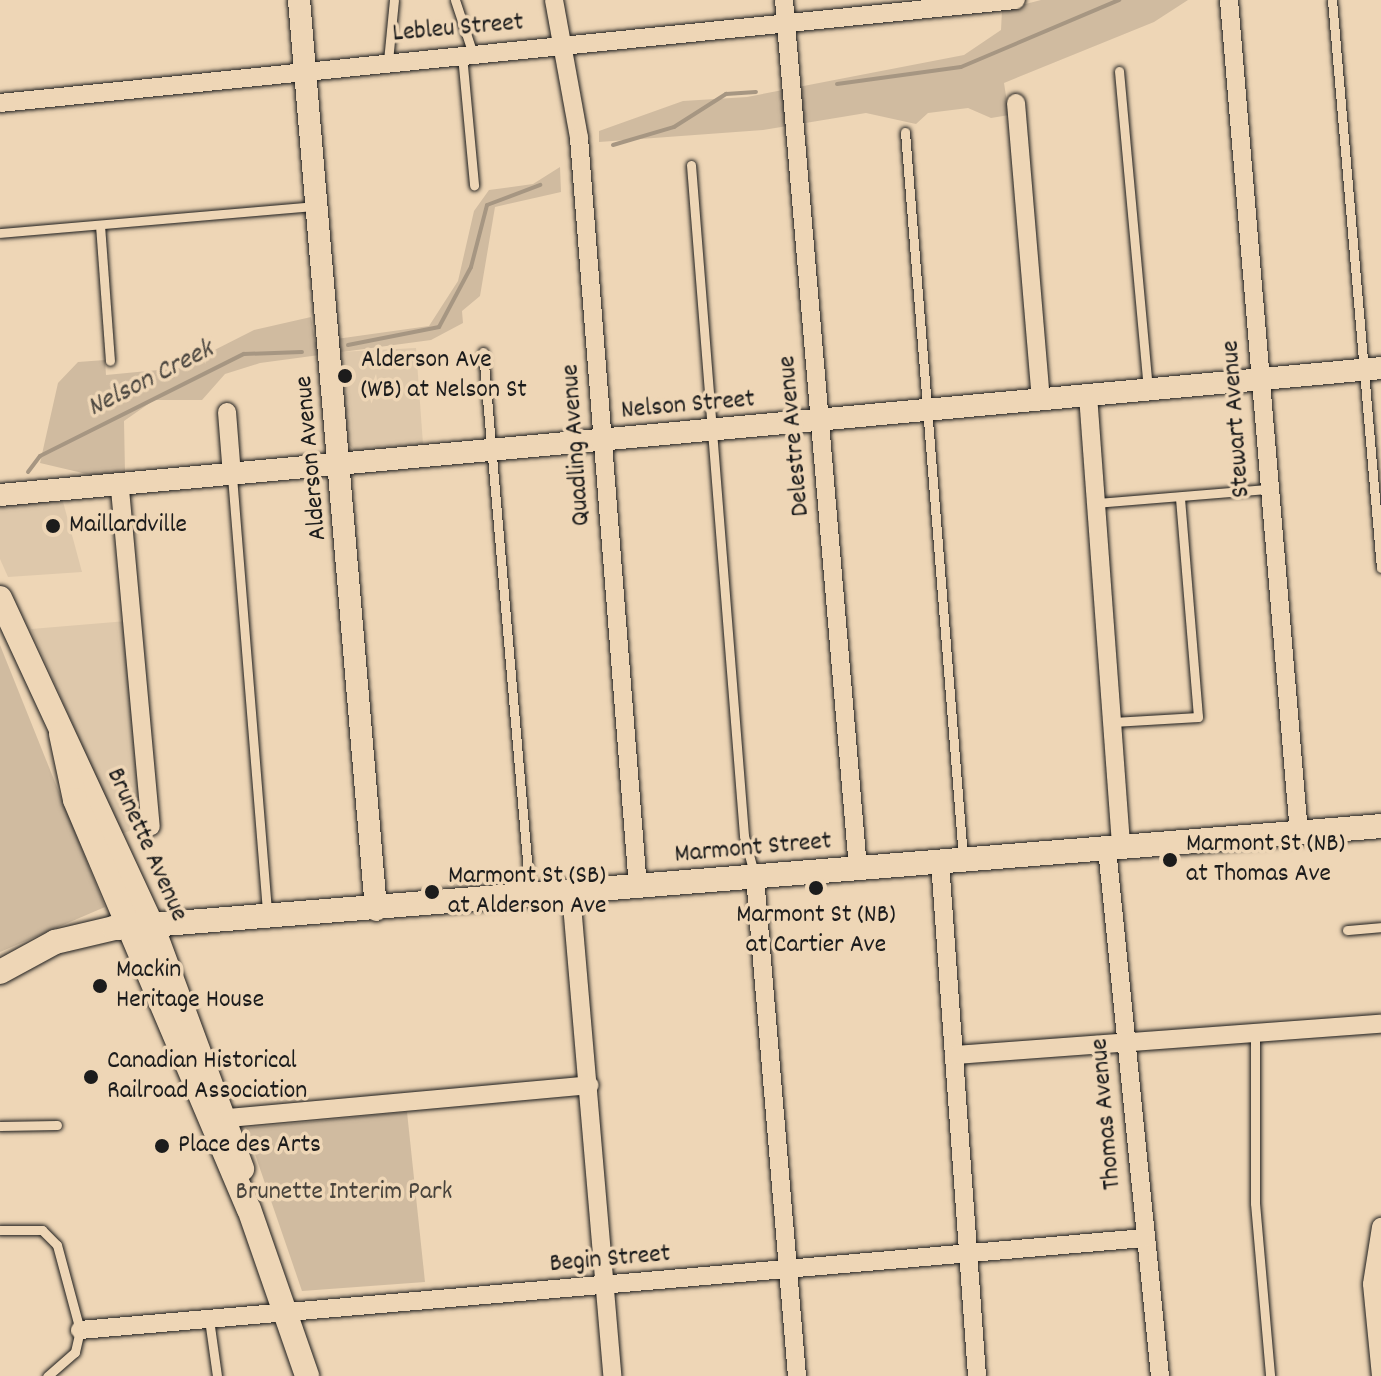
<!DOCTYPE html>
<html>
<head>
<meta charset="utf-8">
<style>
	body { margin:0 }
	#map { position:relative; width:1381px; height:1376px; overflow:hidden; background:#eed6b6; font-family:Dekko,sans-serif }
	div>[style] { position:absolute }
	.built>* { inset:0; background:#dec8ab }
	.green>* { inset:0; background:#d0bba0 }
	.stream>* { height:4px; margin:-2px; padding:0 2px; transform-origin:2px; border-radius:2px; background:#a69682 }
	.roads { filter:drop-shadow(0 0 2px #1c1c1c) drop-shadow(0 0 2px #1c1c1c) }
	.service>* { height:9px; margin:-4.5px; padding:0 4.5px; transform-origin:4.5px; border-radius:4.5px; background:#eed6b6 }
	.minor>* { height:18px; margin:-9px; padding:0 9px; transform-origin:9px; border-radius:9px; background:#eed6b6 }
	.tertiary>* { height:22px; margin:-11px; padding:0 11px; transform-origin:11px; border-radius:11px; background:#eed6b6 }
	.secondary>* { height:24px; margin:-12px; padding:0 12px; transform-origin:12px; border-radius:12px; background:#eed6b6 }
	.dots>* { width:22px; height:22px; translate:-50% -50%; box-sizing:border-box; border:4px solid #eed6b6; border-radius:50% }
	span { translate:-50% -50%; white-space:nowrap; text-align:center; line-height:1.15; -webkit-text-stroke:7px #eed6b6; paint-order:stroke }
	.street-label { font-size:26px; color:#1c1c1c }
	.poi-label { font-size:26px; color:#1c1c1c }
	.left { translate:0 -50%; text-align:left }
	.park-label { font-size:26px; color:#49443d }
	.water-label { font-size:28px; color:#4c4740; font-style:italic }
</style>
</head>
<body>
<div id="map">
	<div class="built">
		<i style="clip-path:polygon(416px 348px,423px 444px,355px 451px,348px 443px,339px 352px)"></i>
		<i style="clip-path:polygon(62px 498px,82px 572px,8px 577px,0 559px,0 504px)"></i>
		<i style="clip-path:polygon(127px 621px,141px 805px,132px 830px,121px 834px,31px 629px)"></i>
	</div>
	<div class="green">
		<i style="clip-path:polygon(1041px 0,1188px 0,1154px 22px,1004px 83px,1009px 115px,991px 118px,968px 108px,928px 113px,916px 124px,866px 113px,763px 130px,599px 142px,599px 131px,683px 101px,747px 97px,964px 55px,1001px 30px,1002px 10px)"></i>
		<i style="clip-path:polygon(560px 167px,561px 192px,495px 207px,480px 296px,462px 311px,463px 323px,431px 340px,260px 363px,225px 374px,202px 400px,154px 400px,124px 421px,125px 472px,91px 475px,40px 463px,58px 383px,78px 362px,105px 360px,106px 375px,179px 368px,254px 330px,311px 317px,315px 342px,429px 326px,458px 281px,474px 211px,489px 190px,533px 184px)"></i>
		<i style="clip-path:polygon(0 645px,105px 907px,0 952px)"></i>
		<i style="clip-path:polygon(407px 1112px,425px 1282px,302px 1291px,246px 1128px)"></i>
	</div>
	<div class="stream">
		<i style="left:837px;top:84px;width:125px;rotate:-7.8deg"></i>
		<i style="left:961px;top:67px;width:172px;rotate:-23deg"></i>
		<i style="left:613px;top:145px;width:64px;rotate:-16.4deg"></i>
		<i style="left:674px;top:127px;width:62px;rotate:-32.4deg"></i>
		<i style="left:726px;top:94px;width:30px;rotate:-4deg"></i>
		<i style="left:348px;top:345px;width:93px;rotate:-11.2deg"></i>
		<i style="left:439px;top:327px;width:68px;rotate:-61.9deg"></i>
		<i style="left:471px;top:267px;width:64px;rotate:-75.5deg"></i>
		<i style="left:487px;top:205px;width:57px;rotate:-20.7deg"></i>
		<i style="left:28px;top:472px;width:20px;rotate:-53deg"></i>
		<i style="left:40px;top:456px;width:228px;rotate:-26.6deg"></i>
		<i style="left:244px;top:354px;width:58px;rotate:-2deg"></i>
	</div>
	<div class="roads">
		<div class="service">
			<i style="left:455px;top:0;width:57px;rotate:71.6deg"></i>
			<i style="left:1332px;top:0;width:570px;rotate:85.07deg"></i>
			<i style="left:462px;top:55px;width:131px;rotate:84.7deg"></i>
			<i style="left:388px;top:61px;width:61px;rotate:-84.4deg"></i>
			<i style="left:1119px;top:71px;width:319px;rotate:84.8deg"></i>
			<i style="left:905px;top:132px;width:727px;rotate:85.43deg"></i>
			<i style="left:691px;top:165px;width:673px;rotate:85.48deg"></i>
			<i style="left:744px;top:836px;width:38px;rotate:75deg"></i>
			<i style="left:100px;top:225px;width:136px;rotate:85.8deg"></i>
			<i style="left:0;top:233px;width:316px;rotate:-4.9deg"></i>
			<i style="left:483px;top:352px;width:545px;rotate:85.05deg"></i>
			<i style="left:232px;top:476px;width:438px;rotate:85.4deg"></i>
			<i style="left:1096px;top:503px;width:173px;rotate:-4.7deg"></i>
			<i style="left:1113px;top:722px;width:85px;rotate:-3.4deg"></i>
			<i style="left:1198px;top:717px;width:220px;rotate:-94.7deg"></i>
			<i style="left:1347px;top:930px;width:34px;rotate:-5deg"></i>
			<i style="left:1255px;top:1032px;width:171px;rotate:90deg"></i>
			<i style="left:1255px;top:1203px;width:174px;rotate:85deg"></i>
			<i style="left:0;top:1126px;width:57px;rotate:-1deg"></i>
			<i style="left:0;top:1230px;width:42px"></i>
			<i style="left:42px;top:1230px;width:21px;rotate:45deg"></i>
			<i style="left:57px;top:1245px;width:88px;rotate:74.9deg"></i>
			<i style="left:80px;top:1330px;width:23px;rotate:103deg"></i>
			<i style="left:75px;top:1352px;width:37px;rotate:139deg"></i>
			<i style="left:209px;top:1319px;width:58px;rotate:82deg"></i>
		</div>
		<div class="minor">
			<i style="left:554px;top:0;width:140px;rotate:79.7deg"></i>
			<i style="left:579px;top:138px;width:751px;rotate:85.5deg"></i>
			<i style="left:784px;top:0;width:871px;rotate:85.13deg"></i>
			<i style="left:1229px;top:0;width:836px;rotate:85.2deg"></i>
			<i style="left:0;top:103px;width:1021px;rotate:-5.79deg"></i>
			<i style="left:1016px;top:103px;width:297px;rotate:85.2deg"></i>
			<i style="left:1088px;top:395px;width:452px;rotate:85.8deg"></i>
			<i style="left:227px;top:412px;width:64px;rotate:85.5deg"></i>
			<i style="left:120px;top:489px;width:339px;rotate:84.8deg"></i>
			<i style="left:1107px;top:848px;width:531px;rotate:84.27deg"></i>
			<i style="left:940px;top:862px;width:515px;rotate:85.88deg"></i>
			<i style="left:755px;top:877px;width:501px;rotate:85.19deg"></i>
			<i style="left:571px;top:893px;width:485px;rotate:85.1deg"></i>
			<i style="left:954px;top:1055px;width:428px;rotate:-4.2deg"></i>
			<i style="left:229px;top:1118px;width:362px;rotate:-5.2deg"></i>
			<i style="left:80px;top:1330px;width:1069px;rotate:-4.94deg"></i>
			<i style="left:1381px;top:1376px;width:92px;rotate:-95.6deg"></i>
			<i style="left:1372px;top:1284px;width:58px;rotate:-81deg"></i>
		</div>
		<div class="tertiary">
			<i style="left:299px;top:0;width:913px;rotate:85.16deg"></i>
			<i style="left:0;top:495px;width:1387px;rotate:-5.25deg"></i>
		</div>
		<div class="secondary">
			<i style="left:0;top:598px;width:364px;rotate:65.1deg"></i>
			<i style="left:153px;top:928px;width:257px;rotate:69.7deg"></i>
			<i style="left:61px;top:734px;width:67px;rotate:78deg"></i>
			<i style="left:75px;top:800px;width:444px;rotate:67deg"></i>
			<i style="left:249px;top:1209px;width:177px;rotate:70.8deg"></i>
			<i style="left:0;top:972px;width:63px;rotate:-28.6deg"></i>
			<i style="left:55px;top:942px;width:61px;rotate:-13.3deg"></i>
			<i style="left:114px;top:928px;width:1271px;rotate:-4.6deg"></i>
		</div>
	</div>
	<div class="dots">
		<i style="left:345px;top:376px;background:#1c1c1c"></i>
		<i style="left:53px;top:526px;background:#1c1c1c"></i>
		<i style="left:1170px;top:860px;background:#1c1c1c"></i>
		<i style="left:816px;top:888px;background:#1c1c1c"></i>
		<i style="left:432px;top:892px;background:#1c1c1c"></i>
		<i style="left:100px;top:986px;background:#1c1c1c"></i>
		<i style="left:91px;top:1077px;background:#1c1c1c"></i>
		<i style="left:162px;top:1146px;background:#1c1c1c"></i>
	</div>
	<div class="street-label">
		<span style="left:458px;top:29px;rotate:-5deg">Lebleu Street</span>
		<span style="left:688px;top:406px;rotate:-5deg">Nelson Street</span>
		<span style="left:1237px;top:419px;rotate:-94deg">Stewart Avenue</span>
		<span style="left:795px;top:436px;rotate:-95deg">Delestre Avenue</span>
		<span style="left:577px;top:445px;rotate:-94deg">Quadling Avenue</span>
		<span style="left:312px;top:458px;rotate:-95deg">Alderson Avenue</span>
		<span style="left:146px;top:845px;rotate:66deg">Brunette Avenue</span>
		<span style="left:753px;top:849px;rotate:-5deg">Marmont Street</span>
		<span style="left:1107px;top:1114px;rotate:-95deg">Thomas Avenue</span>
		<span style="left:610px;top:1260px;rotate:-5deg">Begin Street</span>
	</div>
	<div class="poi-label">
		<span class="left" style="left:361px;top:376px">Alderson Ave<br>(WB) at Nelson St</span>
		<span class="left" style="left:69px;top:526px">Maillardville</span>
		<span class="left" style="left:1186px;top:860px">Marmont St (NB)<br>at Thomas Ave</span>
		<span class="left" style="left:448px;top:892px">Marmont St (SB)<br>at Alderson Ave</span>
		<span style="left:816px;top:931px">Marmont St (NB)<br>at Cartier Ave</span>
		<span class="left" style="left:116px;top:986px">Mackin<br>Heritage House</span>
		<span class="left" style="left:107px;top:1077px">Canadian Historical<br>Railroad Association</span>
		<span class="left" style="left:178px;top:1146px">Place des Arts</span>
	</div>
	<div class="park-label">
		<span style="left:344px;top:1193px">Brunette Interim Park</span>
	</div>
	<div class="water-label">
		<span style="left:151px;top:380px;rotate:-27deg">Nelson Creek</span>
	</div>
</div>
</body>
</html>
